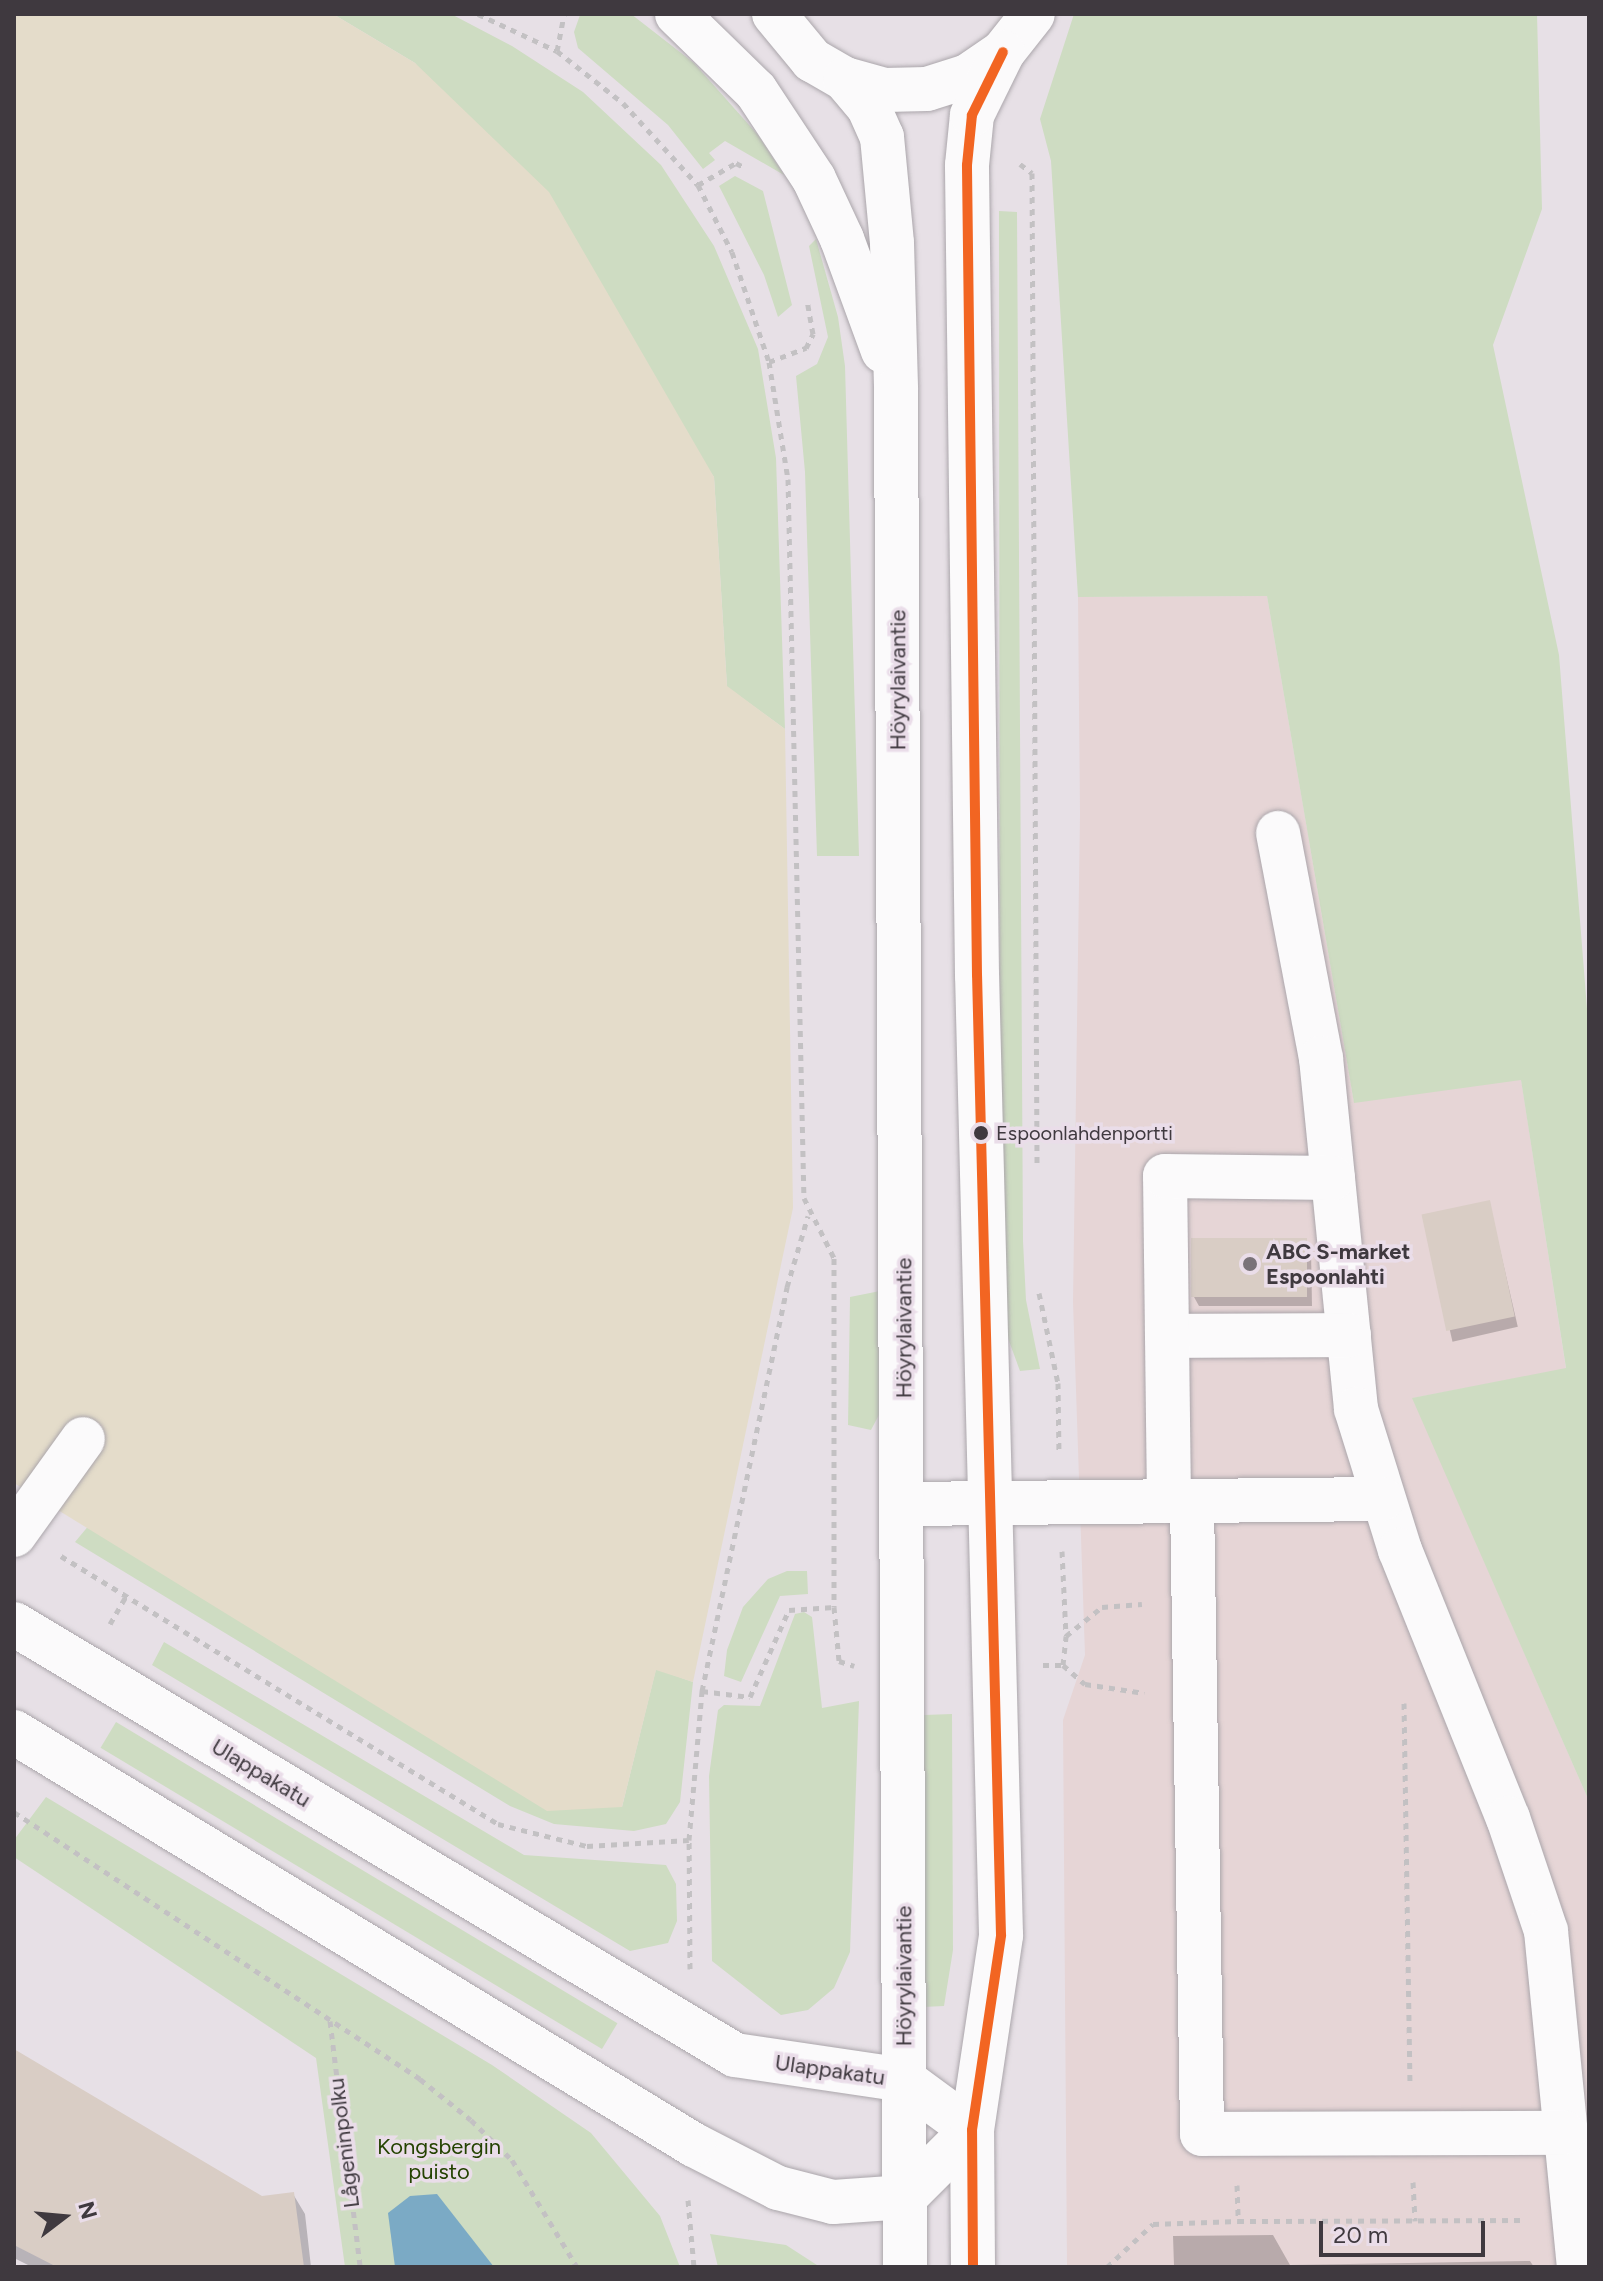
<!DOCTYPE html>
<html>
<head>
<meta charset="utf-8">
<style>
	body { margin:0 }
	#map { position:relative; width:1603px; height:2281px; overflow:hidden; background:#e7e0e6; font-family:Figtree,sans-serif }
	div>[style] { position:absolute }
	.commercial>* { inset:0; background:#e6d5d6 }
	.green>* { inset:0; background:#cedcc2; transform-origin:0 0 }
	.sand>* { inset:0; background:#e4dcca }
	.water>* { inset:0; background:#7baac5 }
	.shadow>* { inset:0; background:#0003; transform-origin:0 0 }
	.building>* { inset:0; background:#d9cdc5; transform-origin:0 0 }
	.path>* { height:5px; margin-top:-2.5px; transform-origin:0; background:repeating-linear-gradient(90deg,#c3c1c3 0 6px,transparent 0 12px) }
	.roads { filter:drop-shadow(0 0 2px #aba6ab) drop-shadow(0 0 2px #aba6ab) }
	.minor>* { height:44px; margin:-22px; padding:0 22px; transform-origin:22px; border-radius:22px; background:#fbfafb }
	.major>* { height:44px; margin:-22px; padding:0 22px; transform-origin:22px; border-radius:22px; background:#fbfafb }
	.bus-1>* { height:10px; margin:-5px; padding:0 5px; transform-origin:5px; border-radius:5px; background:#f26522 }
	.dots>* { width:22px; height:22px; translate:-50% -50%; box-sizing:border-box; border:4px solid #eadde9; border-radius:50% }
	span { translate:-50% -50%; white-space:nowrap; text-align:center; line-height:1.15; -webkit-text-stroke:7px #eadde9; paint-order:stroke }
	.bus-label { font-size:20px; color:#3f393f }
	.left { translate:0 -50%; text-align:left }
	.street-label { font-size:22px; color:#3f393f }
	.poi-label { font-size:22px; color:#3f393f; font-weight:700 }
	.park-label { font-size:22px; color:#244201 }
	.frame { position:absolute; inset:0; border:16px solid #3f393f; pointer-events:none }
	.north { position:absolute; left:24px; top:2177px; width:80px; height:80px; -webkit-text-stroke:6px #eadde9; paint-order:stroke; rotate:74deg; font-size:22px; font-weight:700; line-height:32px; text-align:center; color:#3f393f }
	.north::after { content:''; display:block; margin:auto; width:28px; height:36px; background:#3f393f; clip-path:polygon(50% 0,100% 100%,50% 72%,0 100%) }
	.scale { position:absolute; left:1319px; top:2221px; width:166px; height:36px; box-sizing:border-box; border:4px solid #3f393f; border-top:0; padding-left:10px; font-size:24px; line-height:28px; white-space:nowrap; color:#3f393f; -webkit-text-stroke:6px #eadde9; paint-order:stroke }
</style>
</head>
<body>
<div id="map">
	<div class="commercial">
		<i style="clip-path:polygon(1267px 596px,1354px 1102px,1521px 1079px,1566px 1369px,1413px 1398px,1589px 1801px,1589px 2267px,1067px 2267px,1063px 1720px,1085px 1655px,1073px 1302px,1080px 814px,1078px 597px)"></i>
	</div>
	<div class="green">
		<i style="clip-path:polygon(333px 14px,451px 14px,512px 46px,583px 92px,661px 165px,714px 246px,758px 349px,776px 458px,785px 729px,727px 687px,714px 477px,415px 63px)"></i>
		<i style="clip-path:polygon(615px 14px,631px 14px,694px 63px,758px 135px,784px 175px,725px 141px,709px 153px,715px 160px,703px 169px,668px 125px,578px 48px,574px 32px,580px 15px)"></i>
		<i style="clip-path:polygon(1074px 14px,1537px 14px,1542px 209px,1493px 345px,1559px 655px,1589px 1034px,1589px 1801px,1412px 1398px,1566px 1368px,1521px 1080px,1354px 1103px,1267px 596px,1078px 597px,1051px 161px,1040px 119px)"></i>
		<i style="clip-path:polygon(735px 176px,763px 191px,792px 305px,778px 317px,764px 275px,719px 186px)"></i>
		<i style="clip-path:polygon(999px 211px,1017px 212px,1023px 1241px,1026px 1300px,1040px 1369px,1020px 1371px,1006px 1333px,1000px 1248px)"></i>
		<i style="clip-path:polygon(816px 239px,838px 317px,845px 366px,859px 856px,817px 856px,805px 472px,796px 376px,817px 364px,828px 337px,809px 246px)"></i>
		<i style="clip-path:polygon(880px 1291px,880px 1413px,871px 1430px,848px 1425px,850px 1297px)"></i>
		<i style="clip-path:polygon(90px 1524px,622px 1807px,656px 1669px,693px 1682px,680px 1802px,666px 1824px,634px 1831px,554px 1824px,510px 1806px,75px 1542px)"></i>
		<i style="clip-path:polygon(787px 1571px,807px 1571px,808px 1594px,780px 1596px,741px 1682px,724px 1676px,727px 1650px,743px 1607px,768px 1579px)"></i>
		<i style="clip-path:polygon(804px 1612px,812px 1617px,822px 1708px,859px 1701px,850px 1952px,834px 1988px,808px 2010px,781px 2015px,712px 1961px,709px 1776px,718px 1710px,724px 1705px,760px 1706px,795px 1614px)"></i>
		<i style="clip-path:polygon(164px 1642px,524px 1855px,666px 1865px,676px 1884px,677px 1921px,668px 1943px,630px 1951px,152px 1665px)"></i>
		<i style="clip-path:polygon(952px 1714px,953px 1950px,944px 2006px,923px 2007px,924px 1715px)"></i>
		<i style="left:116px;top:1722px;width:585px;height:30px;rotate:31deg"></i>
		<i style="clip-path:polygon(46px 1797px,492px 2065px,591px 2133px,660px 2216px,680px 2267px,345px 2267px,316px 2058px,14px 1857px,14px 1840px)"></i>
		<i style="clip-path:polygon(710px 2234px,786px 2245px,820px 2267px,718px 2267px)"></i>
	</div>
	<div class="sand">
		<i style="clip-path:polygon(14px 14px,333px 14px,415px 63px,549px 192px,714px 477px,727px 686px,785px 729px,793px 1208px,693px 1682px,656px 1670px,622px 1807px,547px 1811px,14px 1483px)"></i>
	</div>
	<div class="water">
		<i style="clip-path:polygon(437px 2194px,494px 2267px,395px 2267px,388px 2213px,410px 2196px)"></i>
	</div>
	<div class="shadow">
		<i style="left:1489px;top:1202px;width:128px;height:67px;rotate:77deg"></i>
		<i style="clip-path:polygon(1306px 1240px,1311px 1249px,1312px 1306px,1199px 1306px,1194px 1297px)"></i>
		<i style="clip-path:polygon(14px 2051px,262px 2198px,293px 2194px,305px 2214px,311px 2267px,32px 2267px,14px 2258px)"></i>
		<i style="clip-path:polygon(1273px 2235px,1290px 2265px,1530px 2261px,1534px 2267px,1149px 2267px,1174px 2266px,1173px 2236px)"></i>
	</div>
	<div class="building">
		<i style="left:1490px;top:1200px;width:119px;height:70px;rotate:78deg"></i>
		<i style="left:1191px;top:1238px;width:116px;height:59px"></i>
		<i style="clip-path:polygon(14px 2049px,262px 2196px,294px 2192px,304px 2267px,57px 2267px,14px 2245px)"></i>
	</div>
	<div class="path">
		<i style="left:478px;top:14px;width:87px;rotate:25.1deg"></i>
		<i style="left:557px;top:51px;width:84px;rotate:38.2deg"></i>
		<i style="left:623px;top:103px;width:111px;rotate:47.6deg"></i>
		<i style="left:698px;top:185px;width:75px;rotate:63.1deg"></i>
		<i style="left:732px;top:252px;width:116px;rotate:71.4deg"></i>
		<i style="left:769px;top:362px;width:119px;rotate:80.8deg"></i>
		<i style="left:788px;top:479px;width:719px;rotate:88.73deg"></i>
		<i style="left:804px;top:1198px;width:67px;rotate:63.4deg"></i>
		<i style="left:834px;top:1258px;width:349px;rotate:90deg"></i>
		<i style="left:834px;top:1607px;width:54px;rotate:84.7deg"></i>
		<i style="left:839px;top:1661px;width:16px;rotate:18deg"></i>
		<i style="left:557px;top:51px;width:38px;rotate:-79deg"></i>
		<i style="left:1020px;top:164px;width:15px;rotate:37deg"></i>
		<i style="left:1032px;top:173px;width:994px;rotate:89.71deg"></i>
		<i style="left:698px;top:185px;width:44px;rotate:-30.1deg"></i>
		<i style="left:736px;top:163px;width:7px;rotate:27deg"></i>
		<i style="left:769px;top:362px;width:40px;rotate:-21deg"></i>
		<i style="left:806px;top:348px;width:16px;rotate:-63deg"></i>
		<i style="left:813px;top:334px;width:34px;rotate:-100deg"></i>
		<i style="left:1039px;top:1293px;width:92px;rotate:78.1deg"></i>
		<i style="left:1058px;top:1383px;width:70px;rotate:89.2deg"></i>
		<i style="left:1062px;top:1551px;width:85px;rotate:87.3deg"></i>
		<i style="left:61px;top:1556px;width:513px;rotate:31.52deg"></i>
		<i style="left:498px;top:1824px;width:92px;rotate:13.9deg"></i>
		<i style="left:587px;top:1846px;width:102px;rotate:-3.4deg"></i>
		<i style="left:110px;top:1624px;width:32px;rotate:-60deg"></i>
		<i style="left:1043px;top:1665px;width:20px"></i>
		<i style="left:1063px;top:1665px;width:29px;rotate:41deg"></i>
		<i style="left:1085px;top:1684px;width:60px;rotate:8.7deg"></i>
		<i style="left:1063px;top:1665px;width:29px;rotate:-84deg"></i>
		<i style="left:1066px;top:1636px;width:46px;rotate:-38.9deg"></i>
		<i style="left:1102px;top:1607px;width:40px;rotate:-4.3deg"></i>
		<i style="left:702px;top:1691px;width:48px;rotate:7.1deg"></i>
		<i style="left:750px;top:1697px;width:95px;rotate:-65.9deg"></i>
		<i style="left:789px;top:1610px;width:45px;rotate:-3.8deg"></i>
		<i style="left:1404px;top:1703px;width:381px;rotate:89.1deg"></i>
		<i style="left:14px;top:1812px;width:486px;rotate:33.3deg"></i>
		<i style="left:420px;top:2079px;width:65px;rotate:38.8deg"></i>
		<i style="left:471px;top:2120px;width:57px;rotate:44.3deg"></i>
		<i style="left:512px;top:2160px;width:125px;rotate:58.7deg"></i>
		<i style="left:690px;top:1969px;width:129px;rotate:-90.4deg"></i>
		<i style="left:689px;top:1840px;width:150px;rotate:-85deg"></i>
		<i style="left:702px;top:1691px;width:413px;rotate:-78.1deg"></i>
		<i style="left:787px;top:1287px;width:74px;rotate:-73.5deg"></i>
		<i style="left:330px;top:2021px;width:248px;rotate:83deg"></i>
		<i style="left:1413px;top:2182px;width:39px;rotate:87deg"></i>
		<i style="left:1237px;top:2185px;width:36px;rotate:88deg"></i>
		<i style="left:1238px;top:2221px;width:286px;rotate:-0.2deg"></i>
		<i style="left:688px;top:2200px;width:67px;rotate:84.9deg"></i>
		<i style="left:1107px;top:2267px;width:63px;rotate:-43.1deg"></i>
		<i style="left:1153px;top:2224px;width:85px;rotate:-2deg"></i>
	</div>
	<div class="roads">
		<div class="minor">
			<i style="left:1278px;top:833px;width:229px;rotate:79.2deg"></i>
			<i style="left:1321px;top:1058px;width:353px;rotate:84.3deg"></i>
			<i style="left:1356px;top:1409px;width:148px;rotate:72.7deg"></i>
			<i style="left:1400px;top:1550px;width:289px;rotate:68.1deg"></i>
			<i style="left:1508px;top:1818px;width:119px;rotate:71.4deg"></i>
			<i style="left:1546px;top:1931px;width:338px;rotate:84.4deg"></i>
			<i style="left:1167px;top:1336px;width:182px;rotate:-0.3deg"></i>
			<i style="left:1169px;top:1501px;width:325px;rotate:-90.7deg"></i>
			<i style="left:1165px;top:1176px;width:168px;rotate:0.7deg"></i>
			<i style="left:1192px;top:1501px;width:633px;rotate:89.09deg"></i>
			<i style="left:1202px;top:2134px;width:362px;rotate:-0.2deg"></i>
			<i style="left:905px;top:1504px;width:477px;rotate:-0.6deg"></i>
			<i style="left:14px;top:1535px;width:118px;rotate:-54.3deg"></i>
			<i style="left:14px;top:1624px;width:840px;rotate:30.87deg"></i>
			<i style="left:735px;top:2055px;width:171px;rotate:8.4deg"></i>
			<i style="left:904px;top:2080px;width:84px;rotate:36.3deg"></i>
			<i style="left:972px;top:2130px;width:95px;rotate:135deg"></i>
			<i style="left:905px;top:2197px;width:72px;rotate:176deg"></i>
			<i style="left:833px;top:2202px;width:57px;rotate:-165.7deg"></i>
			<i style="left:778px;top:2188px;width:94px;rotate:-152.9deg"></i>
			<i style="left:694px;top:2145px;width:796px;rotate:-148.73deg"></i>
		</div>
		<div class="major">
			<i style="left:677px;top:14px;width:110px;rotate:44.3deg"></i>
			<i style="left:756px;top:91px;width:105px;rotate:56.6deg"></i>
			<i style="left:814px;top:179px;width:66px;rotate:65deg"></i>
			<i style="left:842px;top:239px;width:119px;rotate:69.9deg"></i>
			<i style="left:774px;top:14px;width:60px;rotate:50.4deg"></i>
			<i style="left:812px;top:60px;width:38px;rotate:30deg"></i>
			<i style="left:845px;top:79px;width:41px;rotate:15.4deg"></i>
			<i style="left:885px;top:90px;width:42px;rotate:-1.4deg"></i>
			<i style="left:927px;top:89px;width:43px;rotate:-17.6deg"></i>
			<i style="left:968px;top:76px;width:42px;rotate:-34.4deg"></i>
			<i style="left:1003px;top:52px;width:48px;rotate:-51.7deg"></i>
			<i style="left:845px;top:79px;width:38px;rotate:50deg"></i>
			<i style="left:869px;top:108px;width:32px;rotate:66deg"></i>
			<i style="left:882px;top:137px;width:106px;rotate:84.6deg"></i>
			<i style="left:892px;top:243px;width:147px;rotate:88.4deg"></i>
			<i style="left:896px;top:390px;width:1877px;rotate:89.73deg"></i>
			<i style="left:973px;top:2267px;width:137px;rotate:-90.4deg"></i>
			<i style="left:972px;top:2130px;width:197px;rotate:-81.5deg"></i>
			<i style="left:1001px;top:1935px;width:960px;rotate:-91.43deg"></i>
			<i style="left:977px;top:975px;width:810px;rotate:-90.71deg"></i>
			<i style="left:967px;top:165px;width:50px;rotate:-84.3deg"></i>
			<i style="left:972px;top:115px;width:70px;rotate:-63.8deg"></i>
		</div>
	</div>
	<div class="bus-1">
		<i style="left:973px;top:2267px;width:137px;rotate:-90.4deg"></i>
		<i style="left:972px;top:2130px;width:197px;rotate:-81.5deg"></i>
		<i style="left:1001px;top:1935px;width:960px;rotate:-91.43deg"></i>
		<i style="left:977px;top:975px;width:810px;rotate:-90.71deg"></i>
		<i style="left:967px;top:165px;width:50px;rotate:-84.3deg"></i>
		<i style="left:972px;top:115px;width:70px;rotate:-63.8deg"></i>
	</div>
	<div class="dots">
		<i style="left:981px;top:1133px;background:#3f393f"></i>
		<i style="left:1250px;top:1264px;background:#7a7379"></i>
	</div>
	<div class="bus-label">
		<span class="left" style="left:996px;top:1133px">Espoonlahdenportti</span>
	</div>
	<div class="street-label">
		<span style="left:898px;top:680px;rotate:-90deg">Höyrylaivantie</span>
		<span style="left:904px;top:1328px;rotate:-90deg">Höyrylaivantie</span>
		<span style="left:261px;top:1773px;rotate:31deg">Ulappakatu</span>
		<span style="left:904px;top:1976px;rotate:-90deg">Höyrylaivantie</span>
		<span style="left:830px;top:2070px;rotate:8deg">Ulappakatu</span>
		<span style="left:344px;top:2143px;rotate:-97deg">Lågeninpolku</span>
	</div>
	<div class="poi-label">
		<span class="left" style="left:1266px;top:1264px">ABC S-market<br>Espoonlahti</span>
	</div>
	<div class="park-label">
		<span style="left:439px;top:2159px">Kongsbergin<br>puisto</span>
	</div>
	<div class="frame"></div>
	<div class="north">N</div>
	<div class="scale">20 m</div>
</div>
</body>
</html>
